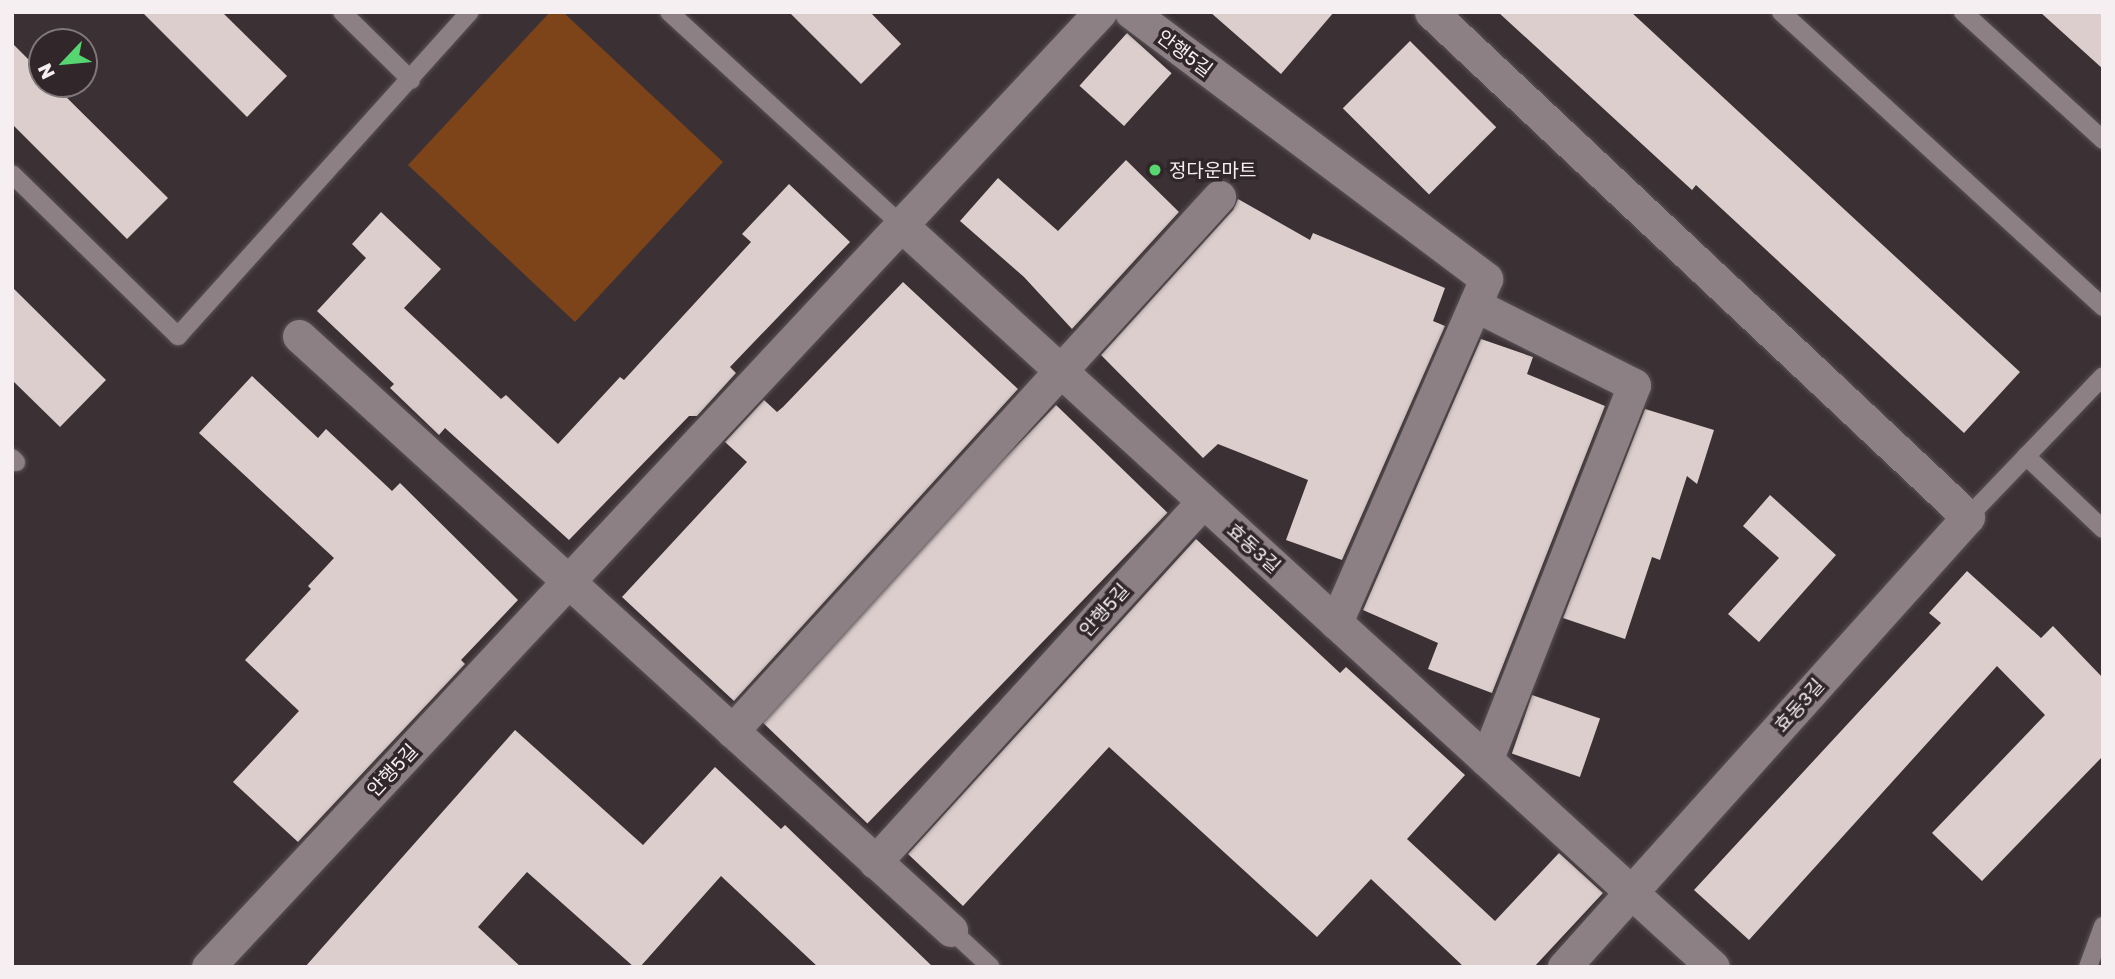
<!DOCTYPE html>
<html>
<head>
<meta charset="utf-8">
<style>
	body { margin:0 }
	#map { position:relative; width:2115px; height:979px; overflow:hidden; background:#3b3135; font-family:"Golos Text","Noto Sans KR",sans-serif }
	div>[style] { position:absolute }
	.green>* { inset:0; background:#7d441a }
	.building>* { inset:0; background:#dccecd; transform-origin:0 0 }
	.roads { filter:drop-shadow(0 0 2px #595154) drop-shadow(0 0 2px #595154) }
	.lane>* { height:18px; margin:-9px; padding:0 9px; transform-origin:9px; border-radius:9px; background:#8c8085 }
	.street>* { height:33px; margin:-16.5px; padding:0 16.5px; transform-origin:16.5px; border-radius:16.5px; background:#8c8085 }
	.dots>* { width:19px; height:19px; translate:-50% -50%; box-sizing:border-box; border:4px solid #31272b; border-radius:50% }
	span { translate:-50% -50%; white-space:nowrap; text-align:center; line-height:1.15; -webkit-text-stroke:7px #31272b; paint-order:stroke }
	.street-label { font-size:19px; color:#f5eff1 }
	.poi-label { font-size:19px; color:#f5eff1 }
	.left { translate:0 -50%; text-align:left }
	.frame { position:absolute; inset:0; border:14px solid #f5eff1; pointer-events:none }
	.north { position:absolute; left:28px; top:28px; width:70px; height:70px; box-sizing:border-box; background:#31272b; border:2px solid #7f777a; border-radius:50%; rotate:244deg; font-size:19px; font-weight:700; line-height:28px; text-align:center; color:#f5eff1 }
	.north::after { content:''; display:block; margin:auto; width:24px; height:32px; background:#56d671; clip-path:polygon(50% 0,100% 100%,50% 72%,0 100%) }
</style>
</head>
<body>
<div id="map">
	<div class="green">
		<i style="clip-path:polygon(550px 12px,563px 12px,723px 162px,575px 322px,408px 165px)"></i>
	</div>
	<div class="building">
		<i style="clip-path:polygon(142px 12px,222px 12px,287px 76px,247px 117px)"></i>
		<i style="clip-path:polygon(789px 12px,870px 12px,901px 44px,861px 84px)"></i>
		<i style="clip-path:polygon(1210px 12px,1334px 12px,1281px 74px)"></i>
		<i style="clip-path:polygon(1498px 12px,1631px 12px,2020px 372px,1964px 433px,1696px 185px,1692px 190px)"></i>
		<i style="clip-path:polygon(2040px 12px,2103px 12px,2103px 69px)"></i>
		<i style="left:1127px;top:33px;width:60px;height:71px;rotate:42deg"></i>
		<i style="left:1410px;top:41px;width:122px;height:95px;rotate:45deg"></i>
		<i style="clip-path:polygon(12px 43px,42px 73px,42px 84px,53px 84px,168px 198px,127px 239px,12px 124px)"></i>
		<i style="clip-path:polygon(1126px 160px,1179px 212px,1072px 329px,1024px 277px,960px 221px,998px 178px,1058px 231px)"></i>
		<i style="clip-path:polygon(789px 184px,850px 242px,730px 367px,736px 373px,697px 416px,689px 416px,569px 540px,445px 428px,439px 435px,390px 388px,394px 384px,317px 311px,366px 258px,352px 244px,381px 212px,441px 269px,404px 308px,501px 399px,506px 395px,558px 444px,620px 377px,624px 380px,751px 242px,742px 234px)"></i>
		<i style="clip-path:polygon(1238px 199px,1310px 240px,1313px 233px,1445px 288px,1433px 321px,1445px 326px,1342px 560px,1286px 540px,1308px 480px,1218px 444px,1203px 458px,1101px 355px,1233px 210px)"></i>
		<i style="clip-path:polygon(903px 282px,1018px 389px,734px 701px,622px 597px,747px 462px,725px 442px,764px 400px,777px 412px,783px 407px)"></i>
		<i style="clip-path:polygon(12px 287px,106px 380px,60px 427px,12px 380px)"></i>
		<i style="clip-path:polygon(1481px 339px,1533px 357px,1527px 374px,1605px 406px,1492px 693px,1428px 669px,1438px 643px,1363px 610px)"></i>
		<i style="clip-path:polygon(252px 376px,318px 438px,326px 429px,392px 491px,400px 483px,518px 600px,461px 660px,465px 664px,298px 842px,233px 782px,299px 711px,245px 660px,311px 589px,308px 586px,334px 558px,199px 433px)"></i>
		<i style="left:1056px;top:405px;width:155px;height:432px;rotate:44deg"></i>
		<i style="clip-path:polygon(1645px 409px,1714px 430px,1697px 484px,1687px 476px,1660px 560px,1652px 557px,1625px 639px,1563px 618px)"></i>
		<i style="clip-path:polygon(1770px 495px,1836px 555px,1759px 642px,1728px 614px,1779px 558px,1743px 526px)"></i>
		<i style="clip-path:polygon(1196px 539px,1340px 673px,1346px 667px,1465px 775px,1407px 839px,1495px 921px,1559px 853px,1603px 893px,1534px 967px,1464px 967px,1371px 879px,1317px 937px,1109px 747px,963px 906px,908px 854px)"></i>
		<i style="clip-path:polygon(1967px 571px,2041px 638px,2053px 626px,2103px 678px,2103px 756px,1982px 881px,1932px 833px,2045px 715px,1997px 666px,1749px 940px,1694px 890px,1941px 623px,1929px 613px)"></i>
		<i style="left:1532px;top:695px;width:72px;height:62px;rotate:19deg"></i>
		<i style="clip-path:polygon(515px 730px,643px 845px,715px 767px,781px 829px,785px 825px,933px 967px,818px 967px,721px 876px,640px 967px,634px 967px,527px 872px,478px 927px,521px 967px,305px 967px)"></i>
	</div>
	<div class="roads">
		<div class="lane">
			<i style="left:342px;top:12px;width:97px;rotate:44.6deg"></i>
			<i style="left:669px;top:12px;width:314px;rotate:42.5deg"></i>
			<i style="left:1781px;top:12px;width:437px;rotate:42.5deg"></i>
			<i style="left:1963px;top:12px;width:190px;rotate:42.4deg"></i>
			<i style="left:12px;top:174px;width:232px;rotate:44.3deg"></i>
			<i style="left:178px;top:336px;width:436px;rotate:-48deg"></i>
			<i style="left:2026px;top:456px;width:106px;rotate:43.5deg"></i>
			<i style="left:12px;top:458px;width:6px;rotate:45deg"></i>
			<i style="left:1968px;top:517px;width:195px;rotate:-46.2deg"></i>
			<i style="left:951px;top:930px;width:54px;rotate:42.8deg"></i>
			<i style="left:2088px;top:967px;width:44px;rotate:-69.9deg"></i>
		</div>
		<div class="street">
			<i style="left:1131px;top:12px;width:444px;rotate:36.9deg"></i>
			<i style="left:1486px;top:279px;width:375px;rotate:113.6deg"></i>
			<i style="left:1431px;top:12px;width:737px;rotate:43.24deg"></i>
			<i style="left:1968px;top:517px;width:605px;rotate:131.92deg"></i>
			<i style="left:900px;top:224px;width:1101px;rotate:42.42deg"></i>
			<i style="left:1475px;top:305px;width:178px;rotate:26.7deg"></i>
			<i style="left:1634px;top:385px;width:403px;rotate:111.5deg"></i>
			<i style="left:299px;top:336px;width:882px;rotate:42.33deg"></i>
			<i style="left:732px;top:731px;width:723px;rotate:-47.64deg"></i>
			<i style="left:875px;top:862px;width:487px;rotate:-47.7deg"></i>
			<i style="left:208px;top:967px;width:1307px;rotate:-46.95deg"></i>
		</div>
	</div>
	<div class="dots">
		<i style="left:1155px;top:170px;background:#56d671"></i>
	</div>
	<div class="street-label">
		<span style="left:1185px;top:53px;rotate:37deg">안행5길</span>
		<span style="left:1254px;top:548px;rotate:42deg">효동3길</span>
		<span style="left:1104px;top:610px;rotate:-48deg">안행5길</span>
		<span style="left:1799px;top:705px;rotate:-48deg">효동3길</span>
		<span style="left:392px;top:770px;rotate:-47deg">안행5길</span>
	</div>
	<div class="poi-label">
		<span class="left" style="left:1169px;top:170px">정다운마트</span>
	</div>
	<div class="frame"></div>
	<div class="north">N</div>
</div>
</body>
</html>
